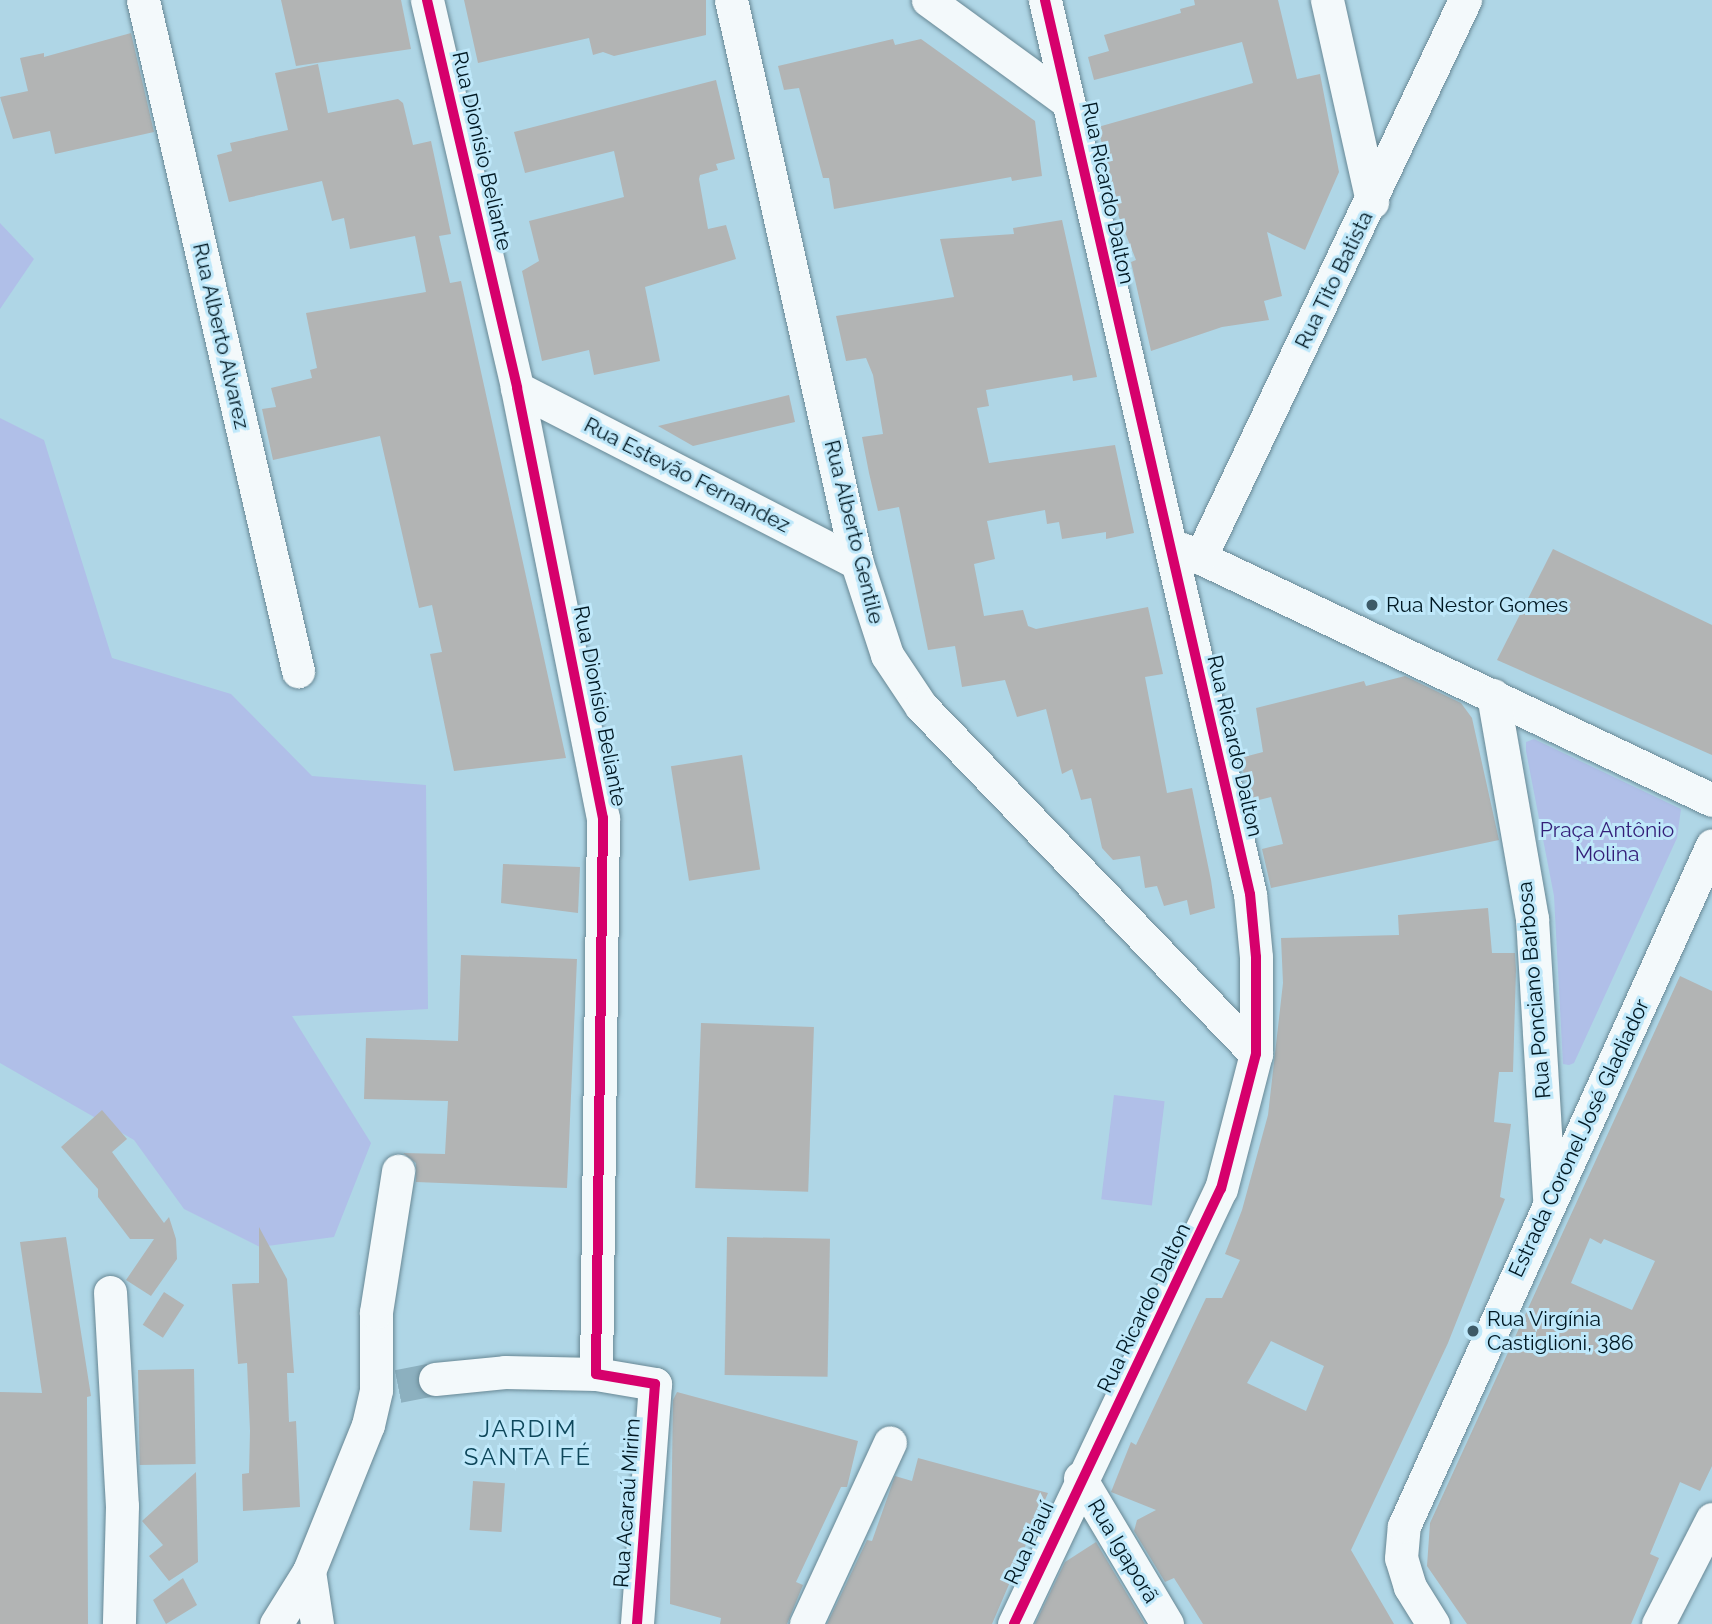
<!DOCTYPE html>
<html>
<head>
<meta charset="utf-8">
<style>
	body { margin:0 }
	#map { position:relative; width:1712px; height:1624px; overflow:hidden; background:#afd6e6; font-family:Raleway,sans-serif }
	div>[style] { position:absolute }
	.green>* { inset:0; background:#b0bfe8; transform-origin:0 0 }
	.building>* { inset:0; background:#b2b4b4; transform-origin:0 0 }
	.street-tunnel>* { height:33px; margin-top:-16.5px; transform-origin:0; background:repeating-linear-gradient(90deg,#8cb0bf 0 33px,transparent 0 50px) }
	.roads { filter:drop-shadow(0 0 2px #688895) drop-shadow(0 0 2px #688895) }
	.street>* { height:33px; margin:-16.5px; padding:0 16.5px; transform-origin:16.5px; border-radius:16.5px; background:#f3f9fb }
	.cycleway>* { height:10px; margin:-5px; padding:0 5px; transform-origin:5px; border-radius:5px; background:#d6006c }
	.dots>* { width:19px; height:19px; translate:-50% -50%; box-sizing:border-box; border:4px solid #bfe8fa; border-radius:50% }
	span { translate:-50% -50%; white-space:nowrap; text-align:center; line-height:1.15; -webkit-text-stroke:6px #bfe8fa; paint-order:stroke }
	.street-label { font-size:21px; color:#001822 }
	.poi-label { font-size:21px; color:#001822 }
	.left { translate:0 -50%; text-align:left }
	.park-label { font-size:21px; color:#331e78 }
	.quarter-label { font-size:24px; color:#0e475b; letter-spacing:2px }
</style>
</head>
<body>
<div id="map">
	<div class="green">
		<i style="clip-path:polygon(0 223px,34px 259px,0 309px)"></i>
		<i style="clip-path:polygon(0 418px,44px 440px,112px 658px,231px 694px,312px 776px,426px 785px,428px 1009px,292px 1016px,371px 1143px,334px 1237px,260px 1247px,184px 1209px,134px 1140px,0 1063px)"></i>
		<i style="clip-path:polygon(1534px 739px,1681px 809px,1677px 838px,1574px 1063px,1569px 1065px,1563px 1064px,1554px 896px,1526px 751px,1526px 742px)"></i>
		<i style="left:1114px;top:1095px;width:51px;height:105px;rotate:7deg"></i>
	</div>
	<div class="building">
		<i style="clip-path:polygon(281px 0,401px 0,411px 49px,296px 66px)"></i>
		<i style="clip-path:polygon(464px 0,706px 0,706px 35px,614px 56px,603px 52px,593px 55px,589px 38px,478px 63px)"></i>
		<i style="clip-path:polygon(1194px 0,1278px 0,1297px 79px,1320px 74px,1339px 172px,1305px 250px,1267px 232px,1282px 296px,1264px 301px,1269px 320px,1222px 327px,1151px 351px,1131px 262px,1136px 260px,1119px 217px,1098px 127px,1253px 83px,1242px 42px,1094px 80px,1088px 57px,1109px 51px,1104px 35px,1181px 13px,1180px 9px,1195px 5px)"></i>
		<i style="clip-path:polygon(131px 33px,154px 132px,55px 154px,50px 131px,13px 139px,0 97px,28px 91px,20px 58px,44px 53px,44px 57px)"></i>
		<i style="clip-path:polygon(893px 39px,895px 45px,921px 39px,1035px 121px,1042px 176px,1012px 181px,1011px 177px,834px 209px,829px 178px,823px 178px,799px 88px,784px 90px,778px 66px)"></i>
		<i style="clip-path:polygon(318px 64px,328px 113px,398px 99px,403px 103px,413px 145px,431px 141px,451px 234px,439px 236px,450px 283px,461px 281px,566px 758px,454px 771px,430px 654px,442px 652px,432px 605px,419px 608px,380px 436px,273px 460px,262px 409px,276px 407px,271px 388px,312px 378px,310px 370px,317px 368px,306px 313px,426px 292px,415px 236px,350px 249px,344px 218px,332px 221px,322px 181px,229px 202px,217px 155px,232px 151px,230px 143px,288px 130px,275px 73px)"></i>
		<i style="clip-path:polygon(716px 80px,735px 159px,716px 164px,718px 170px,700px 175px,699px 179px,708px 229px,726px 225px,736px 259px,645px 287px,660px 361px,594px 375px,589px 350px,542px 361px,522px 271px,539px 261px,529px 221px,624px 197px,614px 151px,525px 173px,514px 132px)"></i>
		<i style="clip-path:polygon(1062px 220px,1097px 377px,1073px 381px,1072px 375px,986px 390px,989px 406px,977px 408px,989px 463px,1115px 445px,1134px 533px,1106px 539px,1106px 532px,1062px 539px,1059px 522px,1047px 524px,1045px 510px,987px 521px,995px 559px,974px 564px,984px 616px,1023px 610px,1028px 626px,1036px 629px,1148px 607px,1163px 674px,1145px 677px,1167px 793px,1192px 788px,1211px 880px,1215px 908px,1190px 915px,1187px 900px,1164px 906px,1157px 886px,1145px 888px,1140px 856px,1113px 860px,1102px 848px,1091px 798px,1081px 800px,1072px 769px,1062px 774px,1046px 709px,1017px 717px,1005px 680px,962px 687px,955px 646px,928px 650px,899px 507px,878px 511px,869px 473px,862px 437px,883px 434px,873px 375px,866px 358px,846px 361px,836px 316px,954px 297px,940px 239px,1014px 234px,1013px 228px)"></i>
		<i style="clip-path:polygon(789px 395px,795px 422px,693px 446px,658px 426px)"></i>
		<i style="clip-path:polygon(1553px 549px,1712px 625px,1712px 755px,1497px 660px)"></i>
		<i style="clip-path:polygon(1405px 676px,1461px 703px,1472px 718px,1499px 840px,1271px 888px,1262px 849px,1283px 844px,1271px 797px,1251px 802px,1240px 758px,1263px 752px,1256px 708px,1364px 681px,1366px 686px)"></i>
		<i style="left:742px;top:755px;width:116px;height:72px;rotate:81deg"></i>
		<i style="clip-path:polygon(503px 864px,580px 867px,578px 913px,501px 903px)"></i>
		<i style="clip-path:polygon(evenodd,1488px 908px,1492px 953px,1515px 953px,1516px 970px,1513px 1072px,1499px 1072px,1494px 1122px,1511px 1124px,1500px 1197px,1505px 1199px,1448px 1343px,1351px 1550px,1394px 1624px,1203px 1624px,1174px 1578px,1165px 1582px,1134px 1531px,1137px 1520px,1156px 1510px,1111px 1492px,1131px 1442px,1136px 1445px,1206px 1298px,1222px 1298px,1240px 1260px,1225px 1254px,1242px 1210px,1268px 1115px,1283px 983px,1281px 938px,1399px 935px,1398px 915px,1488px 908px,1271px 1341px,1324px 1366px,1306px 1411px,1247px 1383px,1271px 1341px)"></i>
		<i style="clip-path:polygon(461px 955px,577px 959px,567px 1188px,416px 1182px,416px 1163px,403px 1153px,445px 1154px,448px 1101px,364px 1099px,366px 1038px,458px 1041px)"></i>
		<i style="clip-path:polygon(evenodd,1680px 976px,1712px 991px,1712px 1466px,1700px 1491px,1680px 1482px,1650px 1554px,1659px 1558px,1631px 1624px,1467px 1624px,1427px 1566px,1430px 1523px,1680px 976px,1590px 1238px,1601px 1244px,1604px 1239px,1655px 1261px,1632px 1310px,1571px 1283px,1590px 1238px)"></i>
		<i style="left:701px;top:1023px;width:113px;height:165px;rotate:2deg"></i>
		<i style="clip-path:polygon(102px 1110px,127px 1139px,112px 1152px,164px 1223px,169px 1217px,176px 1239px,177px 1259px,151px 1296px,126px 1280px,154px 1239px,130px 1239px,98px 1197px,98px 1189px,61px 1147px)"></i>
		<i style="clip-path:polygon(259px 1227px,287px 1279px,294px 1373px,287px 1373px,289px 1422px,296px 1421px,300px 1507px,243px 1511px,242px 1474px,249px 1473px,250px 1431px,247px 1363px,238px 1364px,232px 1284px,259px 1283px)"></i>
		<i style="clip-path:polygon(66px 1237px,91px 1396px,87px 1397px,88px 1624px,0 1624px,0 1392px,42px 1393px,20px 1242px)"></i>
		<i style="left:727px;top:1237px;width:103px;height:138px;rotate:1deg"></i>
		<i style="left:164px;top:1292px;width:24px;height:39px;rotate:33deg"></i>
		<i style="left:194px;top:1369px;width:95px;height:56px;rotate:89deg"></i>
		<i style="clip-path:polygon(677px 1392px,858px 1441px,847px 1487px,841px 1487px,796px 1582px,803px 1585px,787px 1624px,720px 1624px,721px 1618px,670px 1604px,673px 1400px)"></i>
		<i style="clip-path:polygon(918px 1458px,1048px 1493px,992px 1624px,827px 1624px,867px 1540px,872px 1541px,895px 1476px,912px 1481px)"></i>
		<i style="clip-path:polygon(196px 1472px,198px 1562px,169px 1581px,149px 1556px,163px 1545px,142px 1521px)"></i>
		<i style="left:473px;top:1481px;width:32px;height:49px;rotate:4deg"></i>
		<i style="clip-path:polygon(1096px 1542px,1145px 1624px,1035px 1624px,1065px 1562px)"></i>
		<i style="clip-path:polygon(183px 1578px,197px 1605px,166px 1624px,153px 1600px)"></i>
	</div>
	<div class="street-tunnel">
		<i style="left:398px;top:1386px;width:38px;rotate:-11deg"></i>
	</div>
	<div class="roads">
		<div class="street">
			<i style="left:143px;top:0;width:689px;rotate:76.99deg"></i>
			<i style="left:427px;top:0;width:398px;rotate:76.9deg"></i>
			<i style="left:517px;top:388px;width:439px;rotate:78.7deg"></i>
			<i style="left:603px;top:818px;width:556px;rotate:90.72deg"></i>
			<i style="left:596px;top:1374px;width:60px;rotate:9.6deg"></i>
			<i style="left:655px;top:1384px;width:241px;rotate:94.3deg"></i>
			<i style="left:731px;top:0;width:577px;rotate:77.39deg"></i>
			<i style="left:857px;top:563px;width:97px;rotate:71.9deg"></i>
			<i style="left:887px;top:655px;width:61px;rotate:56.3deg"></i>
			<i style="left:921px;top:706px;width:483px;rotate:46.1deg"></i>
			<i style="left:928px;top:0;width:173px;rotate:36.1deg"></i>
			<i style="left:1327px;top:0;width:207px;rotate:77.4deg"></i>
			<i style="left:517px;top:388px;width:382px;rotate:27.2deg"></i>
			<i style="left:1182px;top:549px;width:586px;rotate:25.34deg"></i>
			<i style="left:1200px;top:558px;width:618px;rotate:-64.6deg"></i>
			<i style="left:1493px;top:695px;width:227px;rotate:80.1deg"></i>
			<i style="left:1532px;top:919px;width:282px;rotate:86.5deg"></i>
			<i style="left:110px;top:1292px;width:214px;rotate:86.8deg"></i>
			<i style="left:122px;top:1506px;width:118px;rotate:91.5deg"></i>
			<i style="left:435px;top:1379px;width:70px;rotate:-5.7deg"></i>
			<i style="left:505px;top:1372px;width:91px;rotate:1.3deg"></i>
			<i style="left:1080px;top:1478px;width:170px;rotate:59.2deg"></i>
			<i style="left:309px;top:1571px;width:54px;rotate:81.4deg"></i>
			<i style="left:276px;top:1624px;width:62px;rotate:-58.1deg"></i>
			<i style="left:309px;top:1571px;width:157px;rotate:-68deg"></i>
			<i style="left:368px;top:1425px;width:36px;rotate:-77deg"></i>
			<i style="left:376px;top:1390px;width:78px;rotate:-90deg"></i>
			<i style="left:376px;top:1312px;width:143px;rotate:-81.1deg"></i>
			<i style="left:806px;top:1624px;width:200px;rotate:-65.2deg"></i>
			<i style="left:1014px;top:1624px;width:482px;rotate:-64.6deg"></i>
			<i style="left:1221px;top:1189px;width:139px;rotate:-75.5deg"></i>
			<i style="left:1256px;top:1054px;width:97px;rotate:-90deg"></i>
			<i style="left:1256px;top:957px;width:63px;rotate:-95.4deg"></i>
			<i style="left:1250px;top:894px;width:917px;rotate:-102.92deg"></i>
			<i style="left:1433px;top:1624px;width:44px;rotate:-121.9deg"></i>
			<i style="left:1410px;top:1587px;width:30px;rotate:-107deg"></i>
			<i style="left:1401px;top:1558px;width:32px;rotate:-85deg"></i>
			<i style="left:1404px;top:1526px;width:747px;rotate:-65.66deg"></i>
			<i style="left:1658px;top:1624px;width:118px;rotate:-62.8deg"></i>
		</div>
	</div>
	<div class="cycleway">
		<i style="left:427px;top:0;width:398px;rotate:76.9deg"></i>
		<i style="left:517px;top:388px;width:439px;rotate:78.7deg"></i>
		<i style="left:603px;top:818px;width:556px;rotate:90.72deg"></i>
		<i style="left:596px;top:1374px;width:60px;rotate:9.6deg"></i>
		<i style="left:655px;top:1384px;width:241px;rotate:94.3deg"></i>
		<i style="left:1014px;top:1624px;width:482px;rotate:-64.6deg"></i>
		<i style="left:1221px;top:1189px;width:139px;rotate:-75.5deg"></i>
		<i style="left:1256px;top:1054px;width:97px;rotate:-90deg"></i>
		<i style="left:1256px;top:957px;width:63px;rotate:-95.4deg"></i>
		<i style="left:1250px;top:894px;width:917px;rotate:-102.92deg"></i>
	</div>
	<div class="dots">
		<i style="left:1372px;top:605px;background:#3d5a67"></i>
		<i style="left:1473px;top:1331px;background:#3d5a67"></i>
	</div>
	<div class="street-label">
		<span style="left:482px;top:151px;rotate:77deg">Rua Dionísio Beliante</span>
		<span style="left:1108px;top:193px;rotate:78deg">Rua Ricardo Dalton</span>
		<span style="left:1334px;top:280px;rotate:-64deg">Rua Tito Batista</span>
		<span style="left:221px;top:336px;rotate:77deg">Rua Alberto Alvarez</span>
		<span style="left:687px;top:475px;rotate:27deg">Rua Estevão Fernandez</span>
		<span style="left:854px;top:532px;rotate:76deg">Rua Alberto Gentile</span>
		<span style="left:600px;top:706px;rotate:79deg">Rua Dionísio Beliante</span>
		<span style="left:1235px;top:746px;rotate:77deg">Rua Ricardo Dalton</span>
		<span style="left:1534px;top:990px;rotate:-95deg">Rua Ponciano Barbosa</span>
		<span style="left:1579px;top:1138px;rotate:-65deg">Estrada Coronel José Gladiador</span>
		<span style="left:1144px;top:1308px;rotate:-64deg">Rua Ricardo Dalton</span>
		<span style="left:627px;top:1503px;rotate:-86deg">Rua Acaraú Mirim</span>
		<span style="left:1029px;top:1543px;rotate:-65deg">Rua Piauí</span>
		<span style="left:1123px;top:1551px;rotate:59deg">Rua Igaporã</span>
	</div>
	<div class="poi-label">
		<span class="left" style="left:1386px;top:605px">Rua Nestor Gomes</span>
		<span class="left" style="left:1487px;top:1331px">Rua Virgínia<br>Castiglioni, 386</span>
	</div>
	<div class="park-label">
		<span style="left:1607px;top:842px">Praça Antônio<br>Molina</span>
	</div>
	<div class="quarter-label">
		<span style="left:528px;top:1443px">JARDIM<br>SANTA FÉ</span>
	</div>
</div>
</body>
</html>
